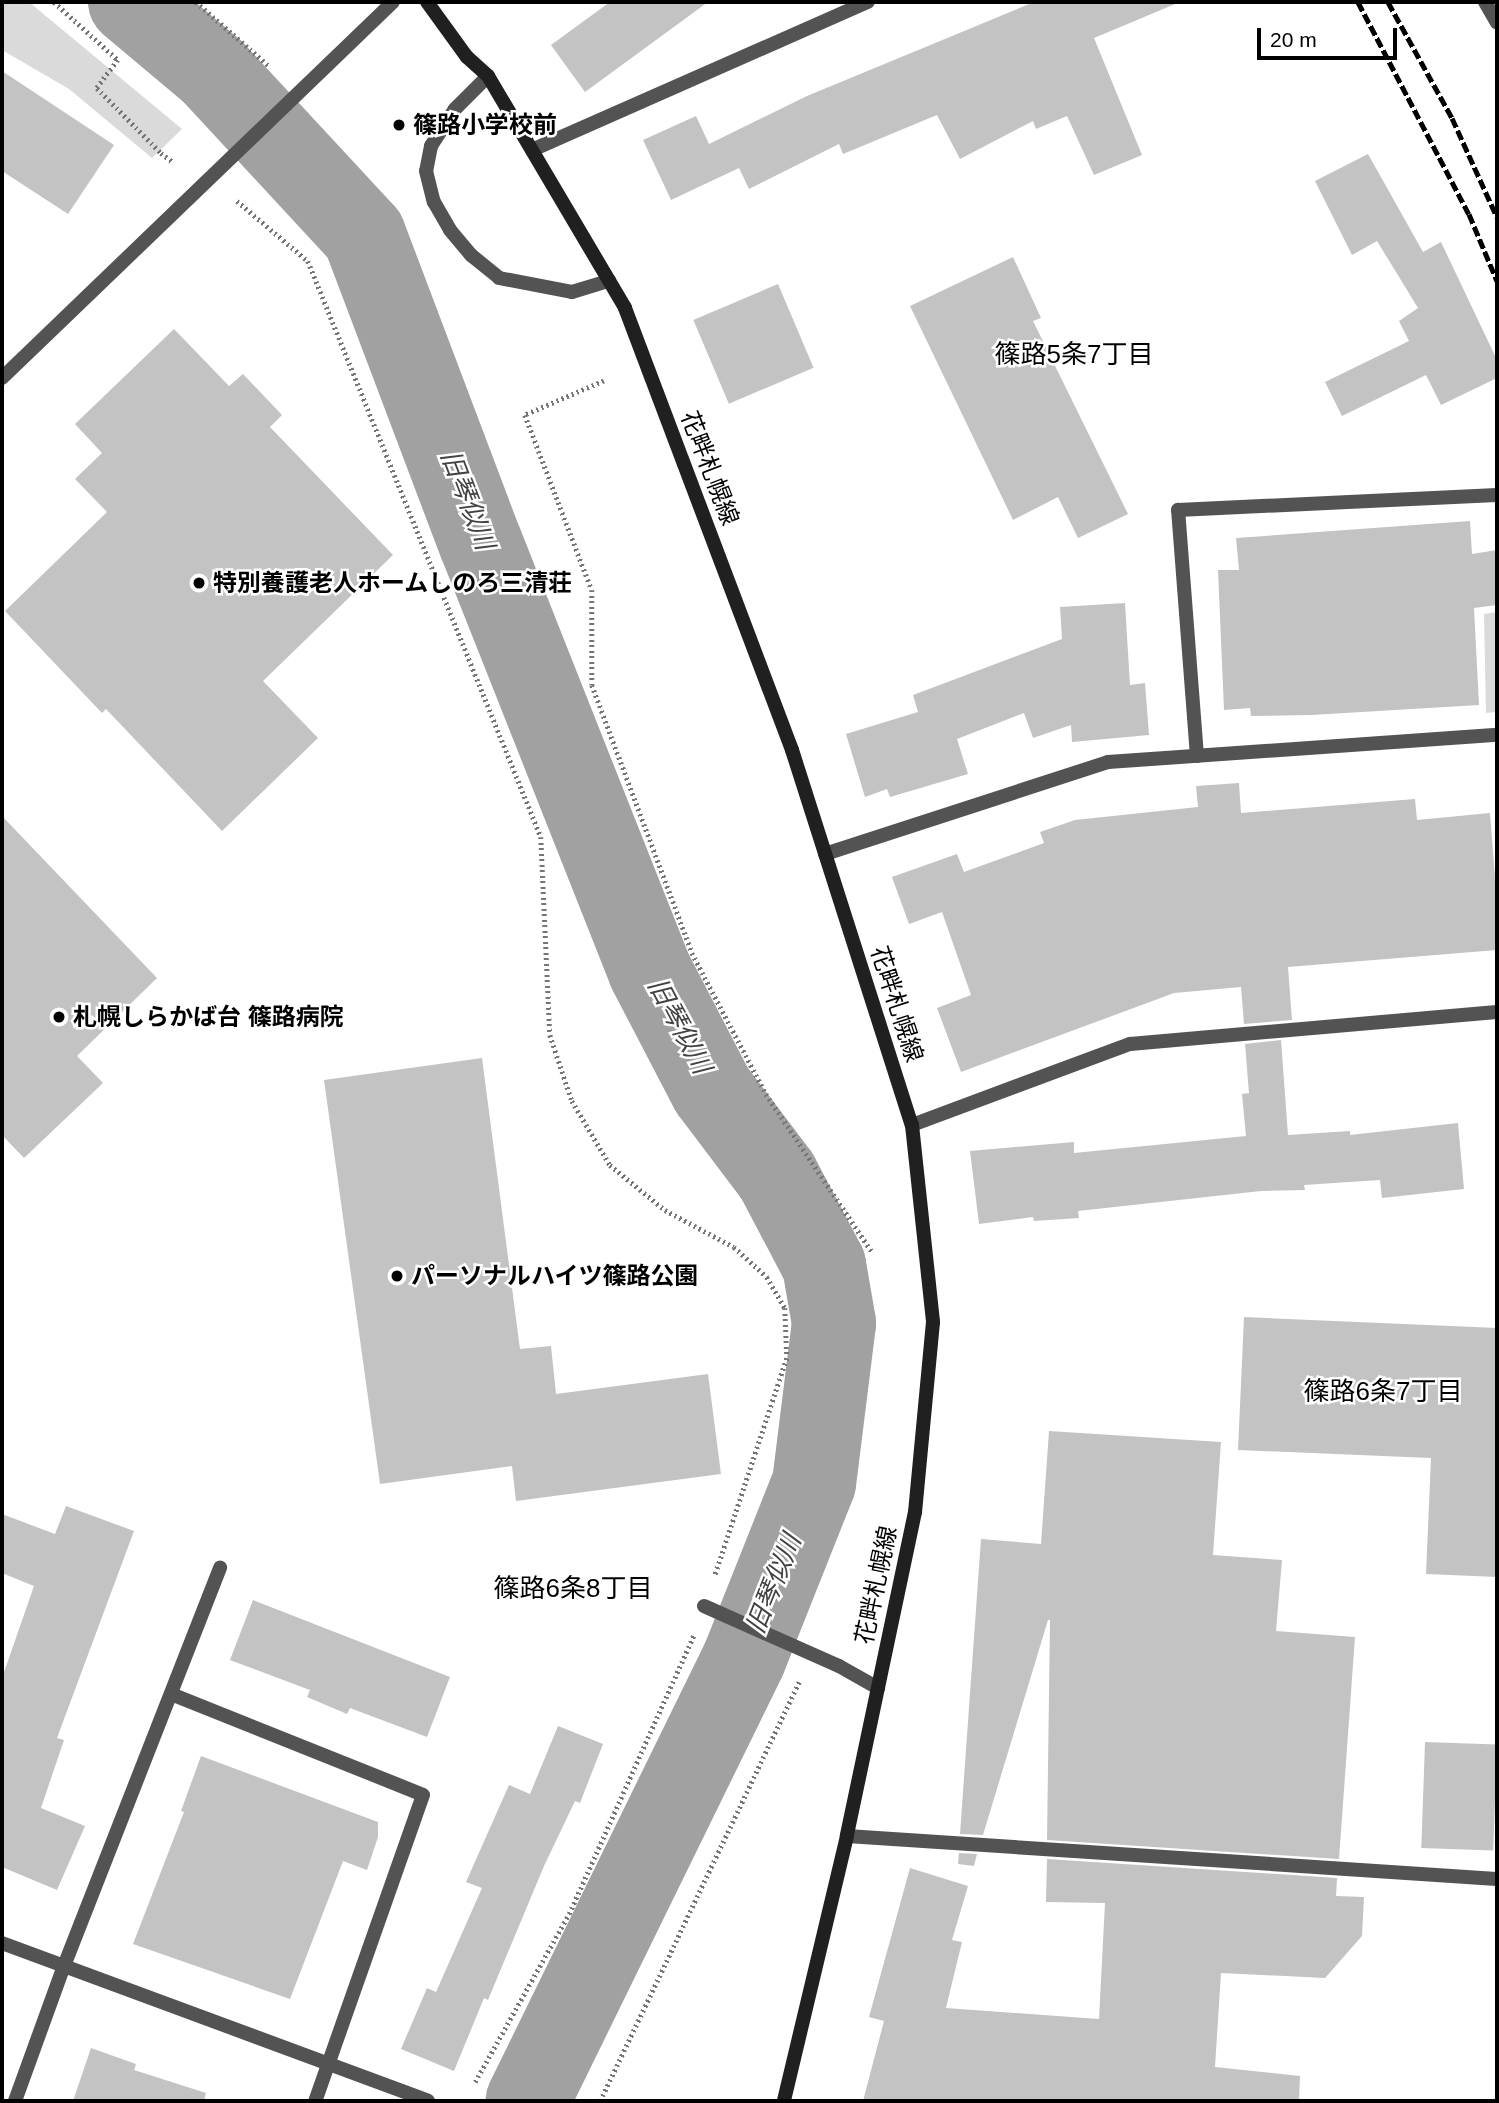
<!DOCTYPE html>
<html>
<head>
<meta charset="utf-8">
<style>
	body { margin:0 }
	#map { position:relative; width:1499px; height:2103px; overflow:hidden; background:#fff; font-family:Arial,"Noto Sans JP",sans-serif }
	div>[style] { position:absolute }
	.green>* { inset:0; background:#dadada }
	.river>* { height:84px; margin:-42px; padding:0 42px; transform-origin:42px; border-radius:42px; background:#a1a1a1 }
	.building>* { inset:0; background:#c3c3c3; transform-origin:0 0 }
	.path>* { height:4.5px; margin-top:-2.25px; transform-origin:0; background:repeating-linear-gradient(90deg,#757575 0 2px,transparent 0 5.5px) }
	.lane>* { height:14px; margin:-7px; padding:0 7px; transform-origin:7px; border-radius:7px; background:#535353 }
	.street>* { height:14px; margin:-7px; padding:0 7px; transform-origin:7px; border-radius:7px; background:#535353 }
	.secondary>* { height:14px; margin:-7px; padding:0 7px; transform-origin:7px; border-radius:7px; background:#202020 }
	.rail>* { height:5px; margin-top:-2.5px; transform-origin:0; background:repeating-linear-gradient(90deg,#000 0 10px,transparent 0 13.5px) }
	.dots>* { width:19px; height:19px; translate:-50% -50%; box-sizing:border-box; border:4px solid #fff; border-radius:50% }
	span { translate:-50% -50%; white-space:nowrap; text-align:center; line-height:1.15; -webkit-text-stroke:5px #fff; paint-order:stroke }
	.poi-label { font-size:24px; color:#000; font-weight:700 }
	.left { translate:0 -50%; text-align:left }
	.street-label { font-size:24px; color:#000 }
	.neighbourhood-label { font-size:26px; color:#000 }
	.water-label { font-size:26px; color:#424242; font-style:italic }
	.frame { position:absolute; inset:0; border:4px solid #000; pointer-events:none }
	.scale { position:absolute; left:1257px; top:28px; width:140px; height:32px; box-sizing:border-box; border:4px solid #000; border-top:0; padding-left:9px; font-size:21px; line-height:24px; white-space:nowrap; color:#000; -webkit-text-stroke:5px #fff; paint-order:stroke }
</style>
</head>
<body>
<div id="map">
	<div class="green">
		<i style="clip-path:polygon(2px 2px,29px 2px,182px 129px,152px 158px,69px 89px,2px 50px)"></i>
		<i style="clip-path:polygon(1497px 612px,1497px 712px,1486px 713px,1484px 614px)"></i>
	</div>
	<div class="river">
		<i style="left:130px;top:2px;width:109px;rotate:40.1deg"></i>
		<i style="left:213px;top:72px;width:222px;rotate:47.2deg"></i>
		<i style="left:364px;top:235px;width:330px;rotate:69.3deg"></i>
		<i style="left:481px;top:544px;width:459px;rotate:68.4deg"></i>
		<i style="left:650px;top:971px;width:134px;rotate:62.5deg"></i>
		<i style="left:712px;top:1090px;width:108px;rotate:52.9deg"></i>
		<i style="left:777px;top:1176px;width:101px;rotate:62.2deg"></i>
		<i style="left:824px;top:1265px;width:59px;rotate:80.2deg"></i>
		<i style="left:834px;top:1323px;width:161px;rotate:97.1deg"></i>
		<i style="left:814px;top:1483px;width:189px;rotate:111.7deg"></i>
		<i style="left:744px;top:1659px;width:492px;rotate:116.1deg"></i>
	</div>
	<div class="building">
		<i style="clip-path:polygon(610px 2px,708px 2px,585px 92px,551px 45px)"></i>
		<i style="clip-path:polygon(1034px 2px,1180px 2px,1094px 38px,1142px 155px,1094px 175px,1067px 116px,1036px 129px,1033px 121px,960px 159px,937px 115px,843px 154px,839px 144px,749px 189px,739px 168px,671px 200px,643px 140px,696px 116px,709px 144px,807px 96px)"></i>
		<i style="clip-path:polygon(2px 71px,114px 145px,68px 214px,2px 171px)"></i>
		<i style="clip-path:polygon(1368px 154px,1423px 252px,1441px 242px,1497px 360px,1497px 378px,1441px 405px,1426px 375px,1342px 416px,1325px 382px,1409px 341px,1399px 321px,1418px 308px,1377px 241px,1352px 255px,1315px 181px)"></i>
		<i style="clip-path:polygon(1013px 257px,1041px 318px,1033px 321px,1128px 514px,1078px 538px,1058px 497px,1013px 520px,910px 306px)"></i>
		<i style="left:778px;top:284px;width:91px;height:92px;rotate:67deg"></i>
		<i style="clip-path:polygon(174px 329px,229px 386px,243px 374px,282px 415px,270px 427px,393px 555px,263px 681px,318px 738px,222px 831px,106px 709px,102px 713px,5px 611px,107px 512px,75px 479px,102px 453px,75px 424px)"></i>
		<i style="clip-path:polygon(1470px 521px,1472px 554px,1497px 550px,1497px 605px,1474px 608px,1479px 705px,1311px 715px,1251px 716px,1250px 708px,1224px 710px,1218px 570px,1239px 570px,1236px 538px)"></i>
		<i style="clip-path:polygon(1125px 603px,1130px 685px,1145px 683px,1149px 735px,1072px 742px,1071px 725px,1033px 738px,1024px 713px,957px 739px,968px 774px,890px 797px,887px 789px,865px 797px,846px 734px,918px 712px,913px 695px,1062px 639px,1060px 607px)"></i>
		<i style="clip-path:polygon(1239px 783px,1241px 813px,1415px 799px,1417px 820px,1490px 813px,1497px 903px,1497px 950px,1288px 967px,1292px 1020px,1244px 1024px,1241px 987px,1174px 993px,961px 1072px,937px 1008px,971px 995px,942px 912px,909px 924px,892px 877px,957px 854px,964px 872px,1044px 843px,1040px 832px,1075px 820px,1198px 807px,1196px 786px)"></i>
		<i style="clip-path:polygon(2px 816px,157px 978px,77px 1056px,103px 1083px,24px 1158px,2px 1135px)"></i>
		<i style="clip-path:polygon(1281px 1040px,1288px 1135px,1350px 1131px,1350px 1135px,1458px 1123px,1464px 1189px,1382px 1198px,1380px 1180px,1304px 1185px,1305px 1190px,1261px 1191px,1078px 1211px,1079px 1218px,1034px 1221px,1033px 1217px,979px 1224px,970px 1151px,1074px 1142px,1074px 1153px,1246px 1136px,1242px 1094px,1249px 1093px,1245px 1044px)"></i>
		<i style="clip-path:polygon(482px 1058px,520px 1349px,551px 1346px,556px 1394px,708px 1374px,721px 1474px,516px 1501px,512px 1466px,380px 1484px,324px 1080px)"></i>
		<i style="clip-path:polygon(1244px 1317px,1497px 1328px,1497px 1577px,1426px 1574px,1431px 1458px,1238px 1450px)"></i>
		<i style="clip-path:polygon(1049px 1431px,1221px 1442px,1213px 1555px,1282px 1560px,1276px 1631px,1355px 1637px,1339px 1859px,1047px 1840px,1050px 1620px,1048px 1620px,983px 1835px,960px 1834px,981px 1539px,1041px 1544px)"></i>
		<i style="clip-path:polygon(66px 1506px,134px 1531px,57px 1738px,64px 1740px,41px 1808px,85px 1826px,57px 1890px,2px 1867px,2px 1678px,34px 1586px,2px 1573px,2px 1514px,55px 1534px)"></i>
		<i style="clip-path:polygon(253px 1600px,450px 1677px,427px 1737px,350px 1708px,347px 1714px,307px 1697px,310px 1690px,230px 1660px)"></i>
		<i style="clip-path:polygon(558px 1726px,603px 1744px,580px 1803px,575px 1801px,544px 1866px,488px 2000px,484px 1998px,454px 2071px,401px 2049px,427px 1988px,436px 1992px,482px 1888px,466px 1882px,509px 1785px,530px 1794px)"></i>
		<i style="left:1425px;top:1742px;width:72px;height:106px;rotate:2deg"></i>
		<i style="clip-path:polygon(201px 1756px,378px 1822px,378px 1837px,367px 1870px,343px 1861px,290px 1999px,133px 1944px,184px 1812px,181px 1811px)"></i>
		<i style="clip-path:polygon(959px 1853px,977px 1854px,974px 1866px,958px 1864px)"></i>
		<i style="clip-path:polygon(1047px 1859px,1337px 1878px,1336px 1896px,1364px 1897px,1362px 1936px,1325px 1978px,1221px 1973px,1215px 2067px,1300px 2076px,1299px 2101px,863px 2101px,884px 2021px,869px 2017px,910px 1868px,968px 1886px,952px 1940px,962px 1942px,946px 2008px,1099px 2019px,1105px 1903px,1046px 1902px)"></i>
		<i style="clip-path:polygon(91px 2048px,136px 2064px,134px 2070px,206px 2093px,204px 2101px,73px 2101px)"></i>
	</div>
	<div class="path">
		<i style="left:54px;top:2px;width:86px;rotate:42.2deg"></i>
		<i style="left:118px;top:60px;width:35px;rotate:127deg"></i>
		<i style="left:97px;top:88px;width:91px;rotate:45.4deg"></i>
		<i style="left:161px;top:153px;width:15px;rotate:37deg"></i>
		<i style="left:196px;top:2px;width:97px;rotate:41.2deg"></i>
		<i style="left:237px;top:201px;width:93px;rotate:40.2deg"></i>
		<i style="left:308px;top:261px;width:621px;rotate:67.98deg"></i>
		<i style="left:541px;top:837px;width:198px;rotate:87.4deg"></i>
		<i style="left:550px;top:1035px;width:70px;rotate:71.6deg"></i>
		<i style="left:572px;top:1101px;width:74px;rotate:59.3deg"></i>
		<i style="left:610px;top:1165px;width:71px;rotate:39.3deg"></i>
		<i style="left:665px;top:1210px;width:78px;rotate:28.2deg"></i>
		<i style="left:734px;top:1247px;width:45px;rotate:42.3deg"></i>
		<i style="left:767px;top:1277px;width:36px;rotate:60deg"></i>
		<i style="left:785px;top:1308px;width:50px;rotate:87.7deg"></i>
		<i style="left:787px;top:1358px;width:230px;rotate:108.3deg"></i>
		<i style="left:604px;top:381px;width:86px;rotate:156.7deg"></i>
		<i style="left:525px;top:415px;width:187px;rotate:69.1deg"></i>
		<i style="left:592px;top:590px;width:95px;rotate:90deg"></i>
		<i style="left:592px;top:685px;width:286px;rotate:69.5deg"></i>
		<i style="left:692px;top:953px;width:159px;rotate:62.3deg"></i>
		<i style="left:766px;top:1094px;width:192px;rotate:56.1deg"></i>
		<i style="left:475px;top:2082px;width:193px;rotate:-60.8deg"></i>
		<i style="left:569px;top:1914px;width:307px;rotate:-65.9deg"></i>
		<i style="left:600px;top:2101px;width:464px;rotate:-64.6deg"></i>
	</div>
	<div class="lane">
		<i style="left:488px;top:76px;width:47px;rotate:135deg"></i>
		<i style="left:455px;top:109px;width:44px;rotate:123deg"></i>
		<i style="left:431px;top:146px;width:25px;rotate:101deg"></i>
		<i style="left:426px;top:171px;width:32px;rotate:76deg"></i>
		<i style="left:434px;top:202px;width:32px;rotate:60deg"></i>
		<i style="left:450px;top:230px;width:33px;rotate:50deg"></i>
		<i style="left:471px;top:255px;width:36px;rotate:39deg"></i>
		<i style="left:499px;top:278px;width:74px;rotate:10.9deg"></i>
		<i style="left:572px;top:292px;width:39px;rotate:-17deg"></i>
		<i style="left:704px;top:1606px;width:148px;rotate:24deg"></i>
		<i style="left:839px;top:1666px;width:45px;rotate:29.4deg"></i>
	</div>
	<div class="street">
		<i style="left:1485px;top:2px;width:24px;rotate:60deg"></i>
		<i style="left:532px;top:150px;width:367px;rotate:-23.8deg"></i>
		<i style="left:2px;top:378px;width:542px;rotate:-43.88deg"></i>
		<i style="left:1197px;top:756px;width:247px;rotate:-94.4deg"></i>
		<i style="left:1178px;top:510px;width:319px;rotate:-2.7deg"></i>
		<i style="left:825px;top:854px;width:298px;rotate:-18deg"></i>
		<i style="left:1108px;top:762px;width:390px;rotate:-4deg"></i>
		<i style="left:912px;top:1125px;width:233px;rotate:-20.4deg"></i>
		<i style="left:1130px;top:1044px;width:368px;rotate:-5deg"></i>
		<i style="left:171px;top:1694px;width:271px;rotate:21.8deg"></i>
		<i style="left:423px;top:1795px;width:324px;rotate:109.4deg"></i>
		<i style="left:847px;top:1836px;width:651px;rotate:3.78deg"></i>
		<i style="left:2px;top:1943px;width:454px;rotate:20.3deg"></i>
		<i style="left:15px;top:2101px;width:144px;rotate:-70.1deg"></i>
		<i style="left:64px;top:1966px;width:428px;rotate:-68.6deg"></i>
	</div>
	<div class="secondary">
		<i style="left:427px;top:2px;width:68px;rotate:54deg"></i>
		<i style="left:467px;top:57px;width:28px;rotate:42deg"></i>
		<i style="left:488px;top:76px;width:269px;rotate:59.4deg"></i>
		<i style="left:625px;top:308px;width:472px;rotate:69.3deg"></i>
		<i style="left:792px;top:750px;width:394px;rotate:72.3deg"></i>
		<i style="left:912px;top:1125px;width:198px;rotate:83.9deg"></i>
		<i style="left:933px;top:1322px;width:191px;rotate:95.4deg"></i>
		<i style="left:915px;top:1512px;width:331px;rotate:101.9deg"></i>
		<i style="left:847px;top:1836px;width:272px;rotate:103.4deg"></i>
	</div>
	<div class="rail">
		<i style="left:1358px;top:2px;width:239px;rotate:62.4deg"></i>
		<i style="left:1469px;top:214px;width:73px;rotate:67.3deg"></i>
		<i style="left:1388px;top:2px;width:132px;rotate:61.1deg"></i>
		<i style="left:1452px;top:118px;width:109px;rotate:65.6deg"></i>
	</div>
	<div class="dots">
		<i style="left:399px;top:125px;background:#000"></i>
		<i style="left:199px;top:583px;background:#000"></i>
		<i style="left:59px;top:1017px;background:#000"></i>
		<i style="left:397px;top:1276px;background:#000"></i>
	</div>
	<div class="poi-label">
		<span class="left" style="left:413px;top:125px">篠路小学校前</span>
		<span class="left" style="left:213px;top:583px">特別養護老人ホームしのろ三清荘</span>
		<span class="left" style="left:73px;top:1017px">札幌しらかば台 篠路病院</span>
		<span class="left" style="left:411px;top:1276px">パーソナルハイツ篠路公園</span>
	</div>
	<div class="street-label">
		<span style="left:710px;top:468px;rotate:69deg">花畔札幌線</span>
		<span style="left:897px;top:1004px;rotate:72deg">花畔札幌線</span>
		<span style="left:876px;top:1585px;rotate:-78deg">花畔札幌線</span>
	</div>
	<div class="neighbourhood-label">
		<span style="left:1074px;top:355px">篠路5条7丁目</span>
		<span style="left:1383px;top:1392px">篠路6条7丁目</span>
		<span style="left:573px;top:1589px">篠路6条8丁目</span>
	</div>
	<div class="water-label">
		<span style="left:467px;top:500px;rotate:69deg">旧琴似川</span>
		<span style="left:679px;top:1026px;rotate:62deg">旧琴似川</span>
		<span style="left:774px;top:1584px;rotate:-68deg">旧琴似川</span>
	</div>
	<div class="frame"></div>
	<div class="scale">20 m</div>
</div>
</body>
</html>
